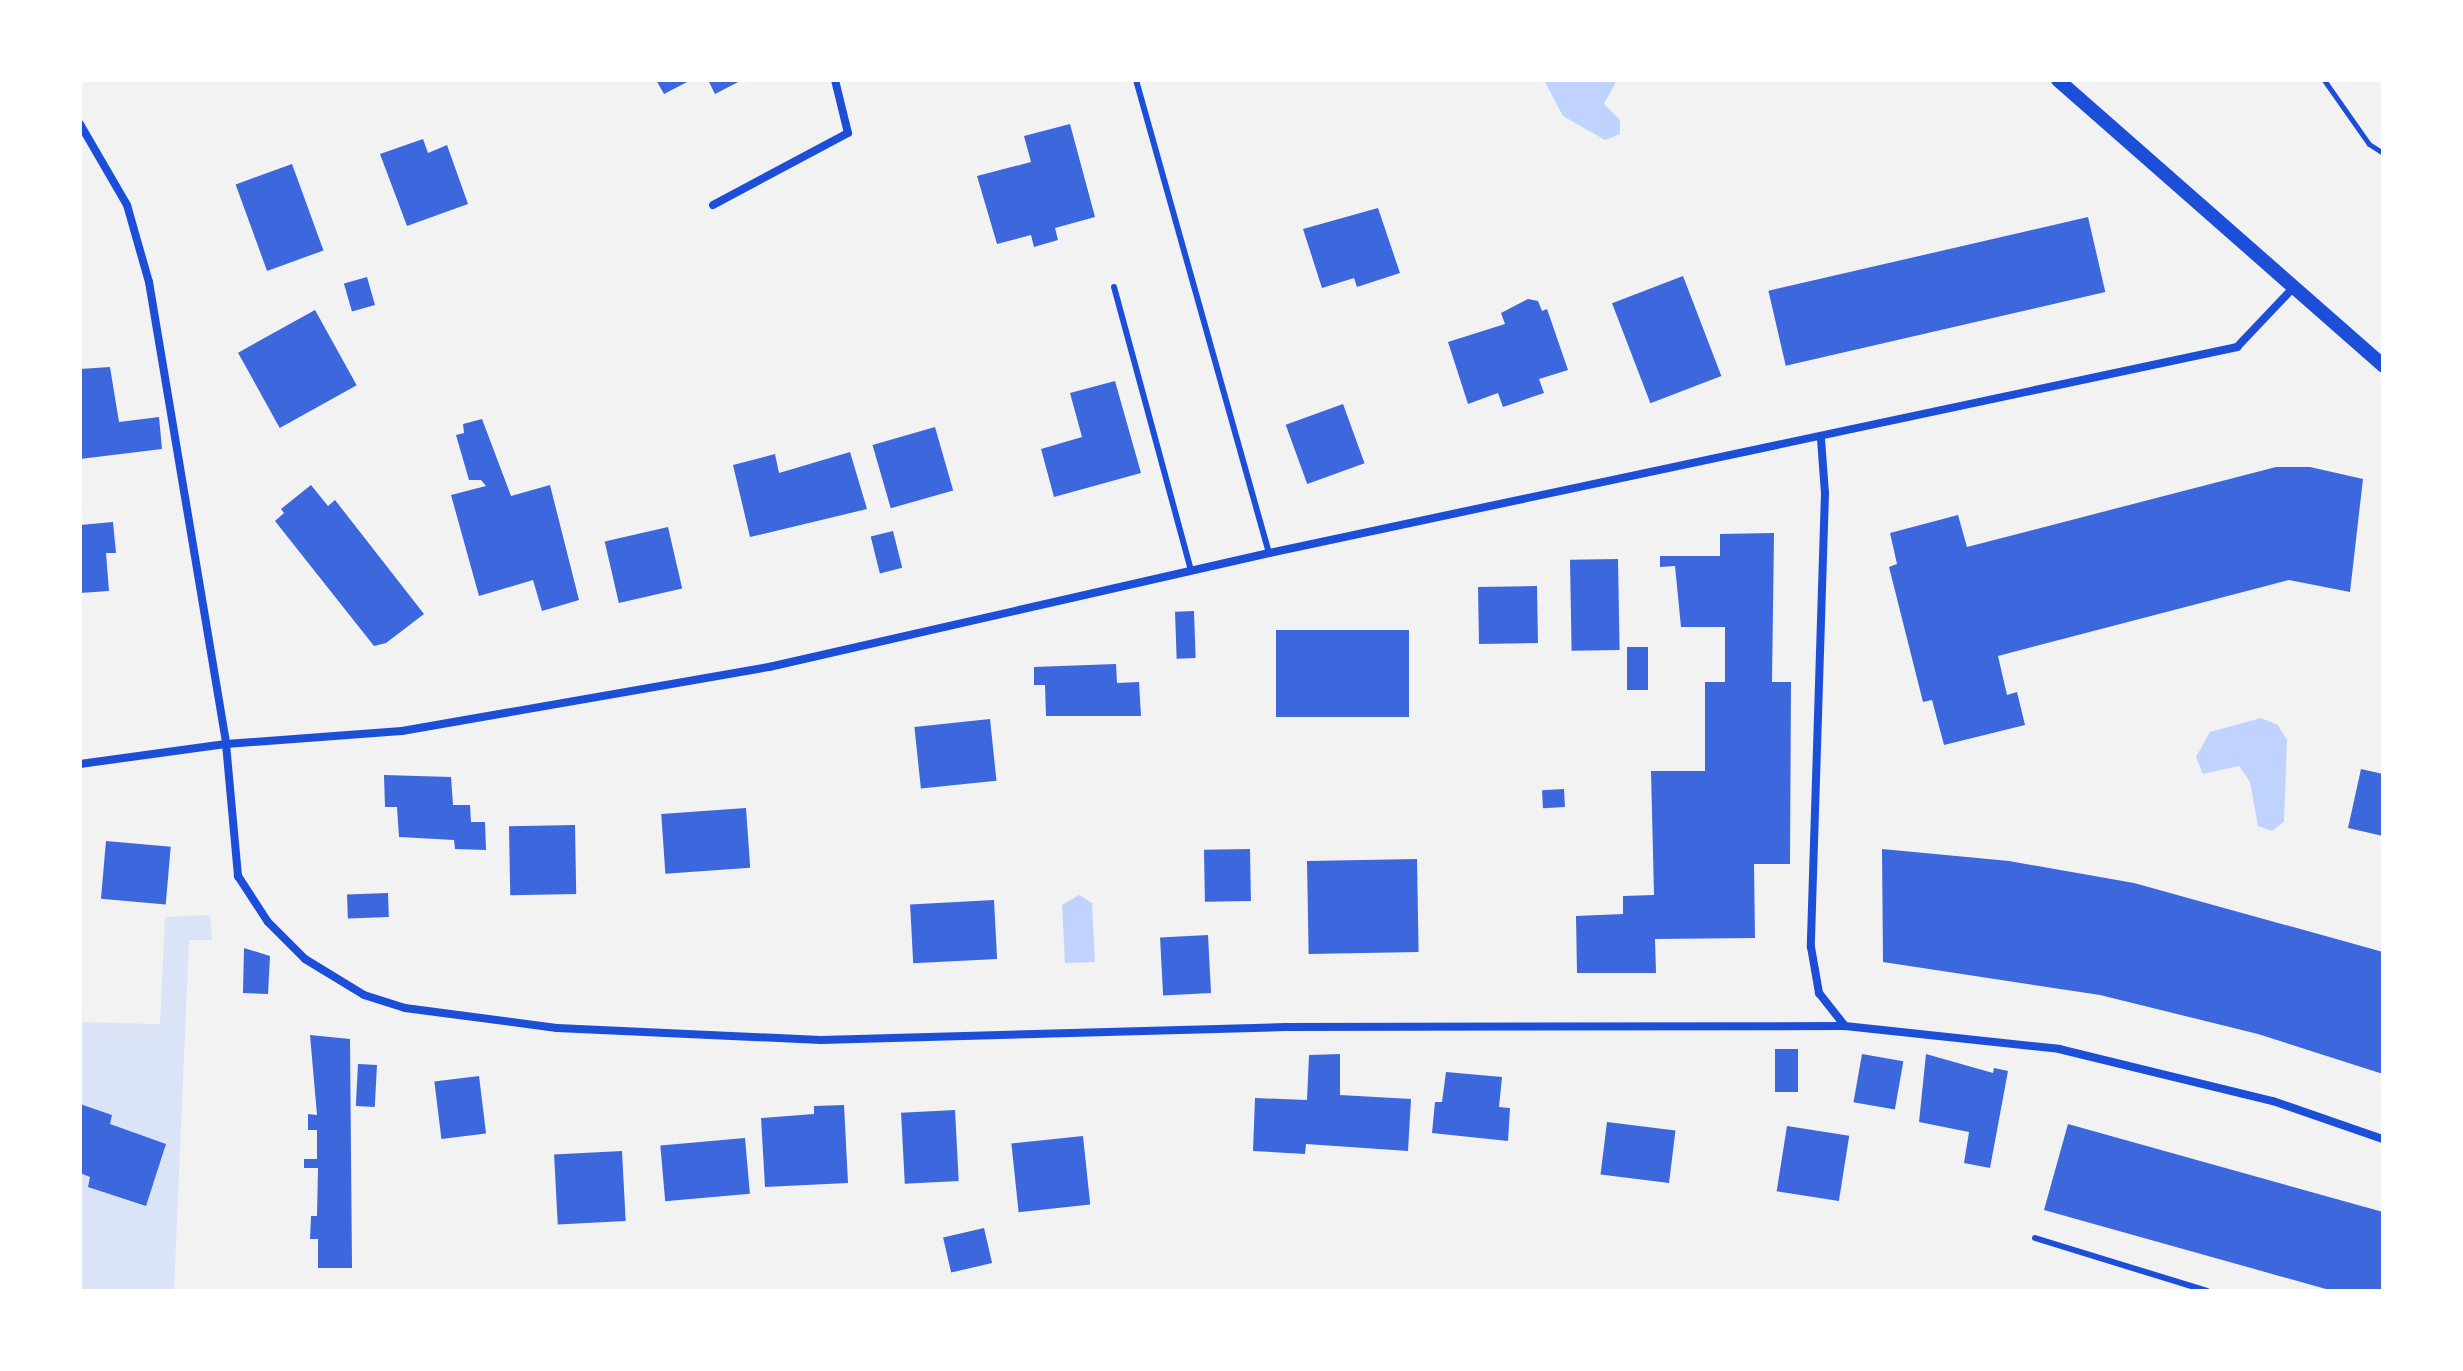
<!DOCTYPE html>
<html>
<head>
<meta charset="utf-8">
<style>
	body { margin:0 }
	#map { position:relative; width:2463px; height:1371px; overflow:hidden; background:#f2f2f2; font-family:"Nunito Sans",sans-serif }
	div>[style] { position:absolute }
	.green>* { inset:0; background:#dbe4f7 }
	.water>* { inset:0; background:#bfd3fe }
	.building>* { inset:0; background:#3d67dc; transform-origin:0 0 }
	.path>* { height:5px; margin:-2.5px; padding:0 2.5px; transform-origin:2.5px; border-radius:2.5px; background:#1d4ed8 }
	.service>* { height:6px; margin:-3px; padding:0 3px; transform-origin:3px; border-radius:3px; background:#1d4ed8 }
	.minor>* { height:8px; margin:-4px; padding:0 4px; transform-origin:4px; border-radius:4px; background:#1d4ed8 }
	.tertiary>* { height:14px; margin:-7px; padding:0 7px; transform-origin:7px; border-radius:7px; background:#1d4ed8 }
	span { translate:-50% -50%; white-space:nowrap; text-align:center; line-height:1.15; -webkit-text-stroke:8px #fff; paint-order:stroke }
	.frame { position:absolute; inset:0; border:82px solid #fff; pointer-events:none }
</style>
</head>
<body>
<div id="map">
	<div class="green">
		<i style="clip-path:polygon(210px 915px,212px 940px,189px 940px,174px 1291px,80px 1291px,80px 1022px,160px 1024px,165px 917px)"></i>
	</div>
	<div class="water">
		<i style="clip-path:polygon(1544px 80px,1617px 80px,1604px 104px,1620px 120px,1620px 134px,1605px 140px,1563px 116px)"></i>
		<i style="clip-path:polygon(2261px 718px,2278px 725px,2287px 740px,2284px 822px,2272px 831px,2258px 826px,2250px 782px,2239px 766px,2203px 774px,2196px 757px,2210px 732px)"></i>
		<i style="clip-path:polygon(1079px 895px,1092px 903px,1095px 962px,1065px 963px,1062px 905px)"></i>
	</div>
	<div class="building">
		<i style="clip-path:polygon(656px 80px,691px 80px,664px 94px)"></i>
		<i style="clip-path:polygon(708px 80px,742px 80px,715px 94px)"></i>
		<i style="clip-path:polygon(1070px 124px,1095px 217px,1055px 228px,1058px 240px,1034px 247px,1031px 235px,997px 244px,977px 176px,1031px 162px,1024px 136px)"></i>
		<i style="clip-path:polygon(423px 139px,428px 153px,447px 145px,468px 204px,407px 226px,380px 154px)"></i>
		<i style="left:292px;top:164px;width:92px;height:60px;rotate:70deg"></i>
		<i style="clip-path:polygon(1378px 208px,1400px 273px,1357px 287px,1354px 278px,1322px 288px,1303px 229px)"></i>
		<i style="left:2088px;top:217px;width:77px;height:328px;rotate:77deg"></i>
		<i style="left:1683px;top:276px;width:107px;height:76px;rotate:69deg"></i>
		<i style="left:367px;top:277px;width:29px;height:24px;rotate:74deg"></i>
		<i style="clip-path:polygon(1528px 299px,1538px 301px,1542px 311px,1547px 309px,1568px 370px,1539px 379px,1544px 393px,1503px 407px,1498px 393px,1468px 404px,1448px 342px,1505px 324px,1501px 313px)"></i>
		<i style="left:315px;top:310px;width:86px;height:88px;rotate:61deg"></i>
		<i style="clip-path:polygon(110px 367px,119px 422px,159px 417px,162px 449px,80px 459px,80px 369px)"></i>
		<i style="clip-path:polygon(1115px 381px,1141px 473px,1054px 497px,1041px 449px,1082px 437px,1070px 393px)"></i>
		<i style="left:1343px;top:404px;width:63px;height:61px;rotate:70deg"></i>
		<i style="clip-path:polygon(482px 419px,511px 496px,550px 485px,579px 600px,542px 611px,533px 580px,479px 596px,451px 495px,486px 486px,481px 480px,469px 480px,456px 435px,464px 433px,463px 424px)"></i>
		<i style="left:935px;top:427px;width:66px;height:65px;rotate:74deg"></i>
		<i style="clip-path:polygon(850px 452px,867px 509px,750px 537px,733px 465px,775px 454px,779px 473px)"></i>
		<i style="clip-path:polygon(2276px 467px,2310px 467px,2363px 479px,2350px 592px,2289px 580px,1998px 656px,2007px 695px,2017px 692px,2025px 725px,1944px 745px,1932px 700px,1923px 702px,1889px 567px,1897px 564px,1890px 533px,1958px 515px,1967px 547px)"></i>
		<i style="clip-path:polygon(311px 485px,328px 506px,335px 500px,424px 614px,386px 643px,374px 646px,275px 521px,284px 513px,281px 509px)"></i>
		<i style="clip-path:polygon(113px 522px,116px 553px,106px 553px,109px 591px,80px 593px,80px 525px)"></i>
		<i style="left:668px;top:527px;width:63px;height:65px;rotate:77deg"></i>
		<i style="left:893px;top:531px;width:38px;height:23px;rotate:76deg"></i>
		<i style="clip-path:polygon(1774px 533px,1772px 682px,1791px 682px,1790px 864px,1754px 864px,1755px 938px,1655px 939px,1656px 973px,1577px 973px,1576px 916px,1623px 914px,1623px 896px,1654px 895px,1651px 771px,1705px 771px,1705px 682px,1725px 682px,1725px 627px,1681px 627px,1675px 566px,1660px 567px,1660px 556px,1720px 556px,1720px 534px)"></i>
		<i style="left:1618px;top:559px;width:91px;height:48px;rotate:89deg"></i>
		<i style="left:1537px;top:586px;width:57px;height:59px;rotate:89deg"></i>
		<i style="left:1194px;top:611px;width:47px;height:19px;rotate:88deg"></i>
		<i style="left:1276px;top:630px;width:133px;height:87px"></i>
		<i style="left:1627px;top:647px;width:21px;height:43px"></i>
		<i style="clip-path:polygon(1116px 664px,1117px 683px,1139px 682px,1141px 716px,1046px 716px,1045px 685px,1034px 685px,1034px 667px)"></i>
		<i style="left:990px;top:719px;width:62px;height:76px;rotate:84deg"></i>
		<i style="clip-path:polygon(2361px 769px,2383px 774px,2383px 836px,2348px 828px)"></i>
		<i style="clip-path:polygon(384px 775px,451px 777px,453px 805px,470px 805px,471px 822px,485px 822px,486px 850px,455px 849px,454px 840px,399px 837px,397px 807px,385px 807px)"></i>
		<i style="left:1564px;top:789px;width:18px;height:22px;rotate:87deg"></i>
		<i style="left:746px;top:808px;width:60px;height:85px;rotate:86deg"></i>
		<i style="left:575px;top:825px;width:69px;height:66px;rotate:89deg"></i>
		<i style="left:106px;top:841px;width:65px;height:58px;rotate:5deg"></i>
		<i style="left:1250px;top:849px;width:52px;height:46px;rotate:89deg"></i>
		<i style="clip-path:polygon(1882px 849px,2009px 861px,2134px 883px,2383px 952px,2383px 1074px,2258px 1034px,2100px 995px,1883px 962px)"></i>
		<i style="left:1417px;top:859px;width:93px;height:110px;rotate:89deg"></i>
		<i style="left:388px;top:893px;width:24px;height:41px;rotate:88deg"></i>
		<i style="left:994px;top:900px;width:59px;height:84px;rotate:87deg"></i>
		<i style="left:1208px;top:935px;width:58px;height:48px;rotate:87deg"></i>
		<i style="clip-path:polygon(244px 948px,270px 956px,268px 994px,243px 993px)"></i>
		<i style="clip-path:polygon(310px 1035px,350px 1039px,352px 1268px,318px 1268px,318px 1239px,310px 1239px,311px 1216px,317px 1216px,318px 1168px,304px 1168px,304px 1159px,317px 1159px,317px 1130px,308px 1130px,308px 1114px,317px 1115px)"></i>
		<i style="left:1775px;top:1049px;width:23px;height:43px"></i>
		<i style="clip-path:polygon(1340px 1054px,1340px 1095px,1411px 1099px,1408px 1151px,1306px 1144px,1305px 1154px,1253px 1151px,1255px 1098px,1307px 1100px,1309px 1055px)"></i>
		<i style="left:1862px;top:1054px;width:42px;height:49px;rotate:10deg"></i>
		<i style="clip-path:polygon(1926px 1054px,1993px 1073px,1994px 1068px,2008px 1071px,1990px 1168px,1964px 1163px,1969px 1132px,1919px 1122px)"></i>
		<i style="left:358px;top:1064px;width:19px;height:42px;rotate:3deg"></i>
		<i style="clip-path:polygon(1446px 1072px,1502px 1077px,1499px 1107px,1510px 1108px,1508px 1141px,1432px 1133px,1435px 1102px,1442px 1102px)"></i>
		<i style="left:479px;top:1076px;width:58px;height:45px;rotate:83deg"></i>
		<i style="clip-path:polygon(80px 1104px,112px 1115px,110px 1124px,166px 1144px,146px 1206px,88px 1187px,90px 1177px,80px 1173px)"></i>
		<i style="clip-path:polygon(844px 1105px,848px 1183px,765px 1187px,761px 1118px,814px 1114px,814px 1106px)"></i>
		<i style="left:955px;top:1110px;width:71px;height:54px;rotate:87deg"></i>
		<i style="left:1607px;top:1122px;width:69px;height:53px;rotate:7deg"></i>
		<i style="clip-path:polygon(2068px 1124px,2383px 1212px,2383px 1291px,2333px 1291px,2044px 1210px)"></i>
		<i style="left:1787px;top:1126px;width:63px;height:66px;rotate:9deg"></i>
		<i style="left:1083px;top:1136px;width:69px;height:72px;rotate:84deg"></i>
		<i style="left:745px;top:1138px;width:56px;height:85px;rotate:85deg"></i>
		<i style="left:622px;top:1151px;width:70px;height:68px;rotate:87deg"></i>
		<i style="left:984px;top:1228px;width:36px;height:42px;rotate:77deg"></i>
	</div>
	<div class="path">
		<i style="left:2324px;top:80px;width:78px;rotate:54.9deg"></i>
		<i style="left:2369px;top:144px;width:17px;rotate:33deg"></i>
	</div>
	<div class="service">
		<i style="left:1136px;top:80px;width:491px;rotate:74.3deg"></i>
		<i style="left:1114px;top:287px;width:293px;rotate:74.8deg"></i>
		<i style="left:2035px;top:1238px;width:180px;rotate:17.1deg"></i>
	</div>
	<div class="minor">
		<i style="left:80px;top:124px;width:94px;rotate:59.9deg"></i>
		<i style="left:127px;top:205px;width:80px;rotate:74.1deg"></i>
		<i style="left:149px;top:282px;width:468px;rotate:80.5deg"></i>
		<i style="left:226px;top:744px;width:133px;rotate:84.8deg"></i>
		<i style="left:238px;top:876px;width:55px;rotate:56.9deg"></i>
		<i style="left:268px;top:922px;width:52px;rotate:45deg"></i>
		<i style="left:305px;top:959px;width:69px;rotate:31.4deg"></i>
		<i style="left:364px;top:995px;width:43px;rotate:17.6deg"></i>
		<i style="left:405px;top:1008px;width:153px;rotate:7.5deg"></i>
		<i style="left:557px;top:1028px;width:264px;rotate:2.6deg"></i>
		<i style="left:821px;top:1040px;width:464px;rotate:-1.6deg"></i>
		<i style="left:1285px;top:1027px;width:560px;rotate:-0.1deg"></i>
		<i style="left:713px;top:205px;width:153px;rotate:-28.1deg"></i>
		<i style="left:848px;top:133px;width:55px;rotate:-103.8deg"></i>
		<i style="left:1821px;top:439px;width:54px;rotate:85.8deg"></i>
		<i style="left:1825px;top:493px;width:454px;rotate:91.8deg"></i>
		<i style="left:1811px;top:947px;width:47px;rotate:80.1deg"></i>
		<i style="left:1819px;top:993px;width:42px;rotate:51.8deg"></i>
		<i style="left:1845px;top:1026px;width:215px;rotate:6.1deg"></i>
		<i style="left:2059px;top:1049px;width:220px;rotate:13.7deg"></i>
		<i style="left:2273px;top:1101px;width:116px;rotate:19.1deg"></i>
		<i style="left:80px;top:764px;width:147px;rotate:-7.8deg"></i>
		<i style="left:226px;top:744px;width:176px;rotate:-4.2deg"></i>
		<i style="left:402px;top:731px;width:373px;rotate:-9.9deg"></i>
		<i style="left:769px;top:667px;width:513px;rotate:-12.84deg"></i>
		<i style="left:1269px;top:553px;width:990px;rotate:-12.01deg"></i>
		<i style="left:2237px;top:347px;width:81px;rotate:-46.5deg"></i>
	</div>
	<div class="tertiary">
		<i style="left:2058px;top:80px;width:433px;rotate:41.3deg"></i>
	</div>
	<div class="frame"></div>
</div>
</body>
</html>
